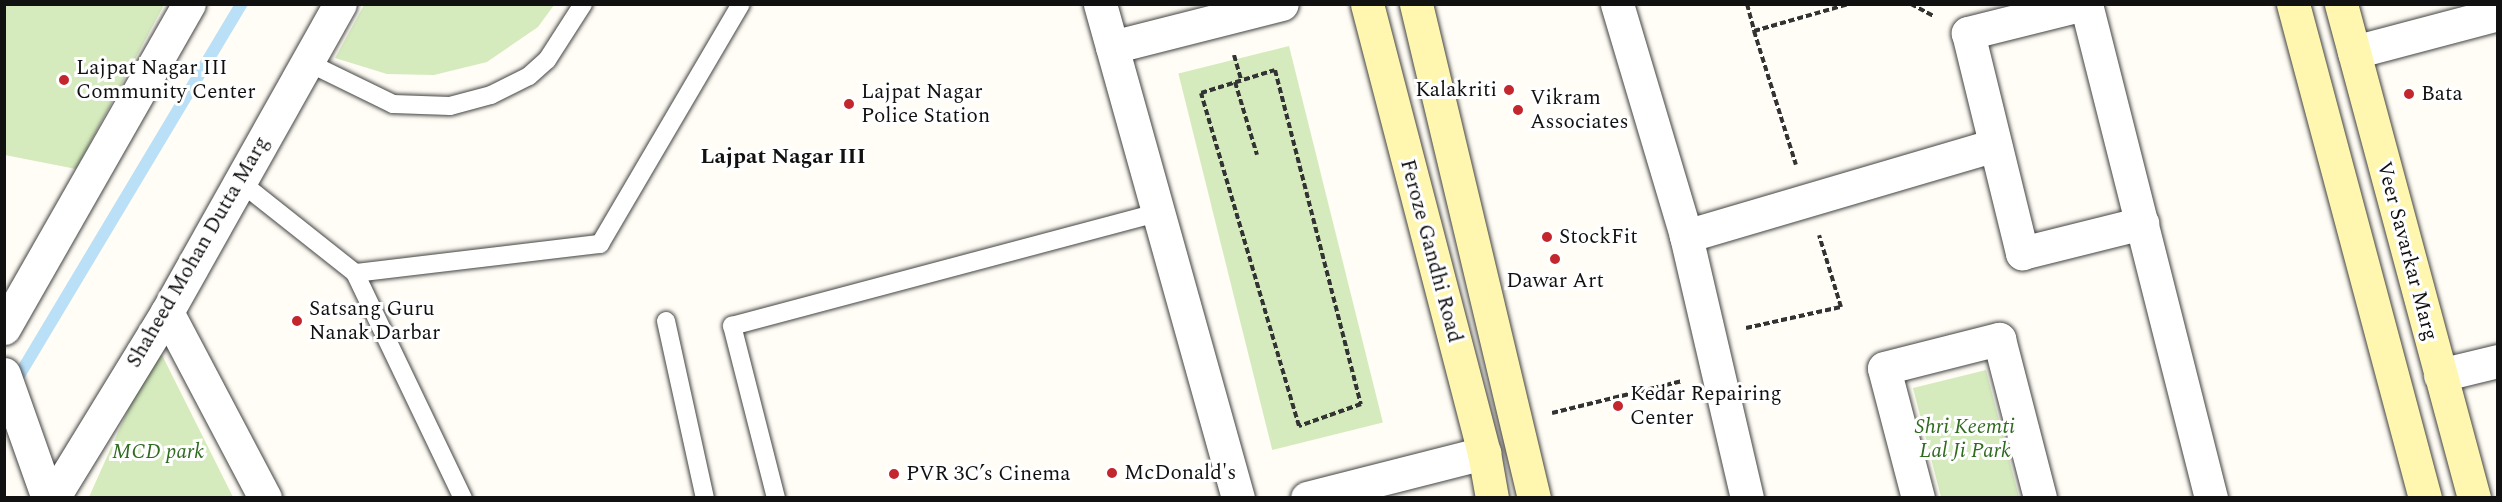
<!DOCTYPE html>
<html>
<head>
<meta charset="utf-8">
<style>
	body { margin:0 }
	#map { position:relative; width:2502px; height:502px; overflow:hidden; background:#fffdf5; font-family:Spectral,serif }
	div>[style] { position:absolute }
	.green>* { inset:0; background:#d5ebbd; transform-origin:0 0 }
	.stream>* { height:12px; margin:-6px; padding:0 6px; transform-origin:6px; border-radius:6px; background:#b9e0f7 }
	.path>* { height:4px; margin-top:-2px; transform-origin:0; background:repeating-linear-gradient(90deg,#333 0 6px,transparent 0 9px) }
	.roads { filter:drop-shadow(0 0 2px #444) drop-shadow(0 0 2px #444) }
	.lane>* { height:18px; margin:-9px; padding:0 9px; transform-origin:9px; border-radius:9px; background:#fff }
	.street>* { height:33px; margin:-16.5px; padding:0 16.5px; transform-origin:16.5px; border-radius:16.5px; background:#fff }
	.secondary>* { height:33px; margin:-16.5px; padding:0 16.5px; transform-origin:16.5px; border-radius:16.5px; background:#fff6b0 }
	.dots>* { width:16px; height:16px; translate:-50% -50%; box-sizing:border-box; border:3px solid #fff; border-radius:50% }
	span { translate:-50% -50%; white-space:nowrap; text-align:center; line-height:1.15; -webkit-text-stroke:6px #fff; paint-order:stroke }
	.poi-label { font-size:21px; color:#111 }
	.left { translate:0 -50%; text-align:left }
	.right { translate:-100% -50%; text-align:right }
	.street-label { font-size:21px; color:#111 }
	.park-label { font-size:21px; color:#2f6b1f; font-style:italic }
	.neighbourhood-label { font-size:22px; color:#111; font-weight:700 }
	.frame { position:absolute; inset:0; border:6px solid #111; pointer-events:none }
</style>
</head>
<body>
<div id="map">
	<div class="green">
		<i style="clip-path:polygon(4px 5px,164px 5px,76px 169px,5px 155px)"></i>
		<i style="clip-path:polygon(364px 5px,364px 4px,554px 5px,538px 27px,487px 62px,434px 75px,387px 74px,335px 58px)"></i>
		<i style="left:1289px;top:46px;width:388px;height:114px;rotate:76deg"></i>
		<i style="clip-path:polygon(157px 345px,233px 497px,89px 497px)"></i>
		<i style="clip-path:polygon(1986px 370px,2019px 497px,1941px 497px,1913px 388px)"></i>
	</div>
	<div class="stream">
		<i style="left:14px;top:384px;width:443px;rotate:-59.1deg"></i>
	</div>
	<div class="path">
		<i style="left:1747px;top:4px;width:28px;rotate:75deg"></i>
		<i style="left:1754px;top:31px;width:99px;rotate:-15.9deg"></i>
		<i style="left:1911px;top:4px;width:26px;rotate:28deg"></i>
		<i style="left:1754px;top:31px;width:140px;rotate:72.6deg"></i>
		<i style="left:1234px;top:55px;width:26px;rotate:74deg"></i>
		<i style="left:1275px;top:70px;width:345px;rotate:75.6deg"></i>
		<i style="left:1361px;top:404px;width:66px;rotate:160.5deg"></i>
		<i style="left:1299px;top:426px;width:347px;rotate:-106.4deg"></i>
		<i style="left:1201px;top:93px;width:77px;rotate:-17.3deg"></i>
		<i style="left:1235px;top:82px;width:76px;rotate:73.2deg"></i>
		<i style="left:1746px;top:328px;width:97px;rotate:-12.5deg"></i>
		<i style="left:1841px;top:307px;width:75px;rotate:-107deg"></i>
		<i style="left:1552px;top:413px;width:134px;rotate:-13.8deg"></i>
	</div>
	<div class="roads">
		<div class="lane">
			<i style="left:307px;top:62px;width:96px;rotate:26deg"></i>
			<i style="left:393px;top:104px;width:57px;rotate:2deg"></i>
			<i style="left:450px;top:106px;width:42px;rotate:-15deg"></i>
			<i style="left:491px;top:95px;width:42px;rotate:-26.6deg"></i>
			<i style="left:529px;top:76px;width:24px;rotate:-42deg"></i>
			<i style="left:547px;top:60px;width:67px;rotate:-57.3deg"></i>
			<i style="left:239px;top:181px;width:148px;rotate:38.4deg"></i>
			<i style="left:355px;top:273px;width:247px;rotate:-6.8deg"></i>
			<i style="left:600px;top:244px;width:278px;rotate:-59.6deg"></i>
			<i style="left:355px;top:273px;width:250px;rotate:64.4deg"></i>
			<i style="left:666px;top:321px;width:181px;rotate:77.6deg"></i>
			<i style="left:776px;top:498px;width:178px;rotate:-104.3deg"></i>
			<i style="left:732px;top:326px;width:441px;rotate:-14.9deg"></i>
		</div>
		<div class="street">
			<i style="left:1100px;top:4px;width:513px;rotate:74.39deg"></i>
			<i style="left:1617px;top:4px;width:242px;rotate:73.4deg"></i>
			<i style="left:1686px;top:236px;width:269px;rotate:76.9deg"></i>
			<i style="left:2084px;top:4px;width:120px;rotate:166deg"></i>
			<i style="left:1968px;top:33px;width:227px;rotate:76.2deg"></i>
			<i style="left:2022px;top:253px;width:124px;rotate:-14deg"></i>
			<i style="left:2086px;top:4px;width:510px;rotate:75.8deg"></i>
			<i style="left:1112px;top:47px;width:175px;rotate:-14.2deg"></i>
			<i style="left:2354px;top:52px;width:149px;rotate:-14.8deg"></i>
			<i style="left:1686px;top:236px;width:322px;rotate:-16.4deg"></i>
			<i style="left:167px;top:312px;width:210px;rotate:62.2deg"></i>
			<i style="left:4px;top:328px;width:373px;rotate:-60.3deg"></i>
			<i style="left:4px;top:374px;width:132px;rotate:70.5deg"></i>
			<i style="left:2440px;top:375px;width:60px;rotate:-13.6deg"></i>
			<i style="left:53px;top:498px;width:218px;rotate:-58.5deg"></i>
			<i style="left:167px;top:312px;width:353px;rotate:-60.7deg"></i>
			<i style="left:1307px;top:498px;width:183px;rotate:-14.3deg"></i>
			<i style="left:1918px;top:498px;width:134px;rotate:-104.7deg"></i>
			<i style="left:1884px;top:368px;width:119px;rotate:-14.2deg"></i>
			<i style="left:1999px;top:339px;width:164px;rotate:75.5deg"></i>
		</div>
		<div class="secondary">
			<i style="left:1367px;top:4px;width:464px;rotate:75.4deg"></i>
			<i style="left:1484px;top:453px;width:46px;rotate:79.9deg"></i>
			<i style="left:1416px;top:4px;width:508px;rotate:76.57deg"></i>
			<i style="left:2293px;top:4px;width:511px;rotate:75.04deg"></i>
			<i style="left:2341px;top:4px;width:512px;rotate:74.93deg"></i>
		</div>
	</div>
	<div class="dots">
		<i style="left:64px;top:80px;background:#c4262e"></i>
		<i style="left:1509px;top:90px;background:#c4262e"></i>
		<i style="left:2409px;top:94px;background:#c4262e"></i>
		<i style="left:849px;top:104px;background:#c4262e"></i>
		<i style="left:1518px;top:110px;background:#c4262e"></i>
		<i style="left:1547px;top:237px;background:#c4262e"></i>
		<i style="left:1555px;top:259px;background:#c4262e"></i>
		<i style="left:297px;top:321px;background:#c4262e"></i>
		<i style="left:1618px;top:406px;background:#c4262e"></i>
		<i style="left:1112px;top:473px;background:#c4262e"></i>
		<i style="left:894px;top:474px;background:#c4262e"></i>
	</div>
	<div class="poi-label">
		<span class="left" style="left:76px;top:80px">Lajpat Nagar III<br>Community Center</span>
		<span class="right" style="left:1497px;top:90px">Kalakriti</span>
		<span class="left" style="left:861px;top:104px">Lajpat Nagar<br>Police Station</span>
		<span class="left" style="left:2421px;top:94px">Bata</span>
		<span class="left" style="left:1530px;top:110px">Vikram<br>Associates</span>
		<span class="left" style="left:1559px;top:237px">StockFit</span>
		<span style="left:1555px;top:281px">Dawar Art</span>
		<span class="left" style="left:309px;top:321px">Satsang Guru<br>Nanak Darbar</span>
		<span class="left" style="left:1630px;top:406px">Kedar Repairing<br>Center</span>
		<span class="left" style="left:1124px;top:473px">McDonald's</span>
		<span class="left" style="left:906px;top:474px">PVR 3C’s Cinema</span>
	</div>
	<div class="street-label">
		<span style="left:1431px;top:251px;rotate:75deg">Feroze Gandhi Road</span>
		<span style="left:2407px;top:251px;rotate:75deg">Veer Savarkar Marg</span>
		<span style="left:198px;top:252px;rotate:-60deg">Shaheed Mohan Dutta Marg</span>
	</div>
	<div class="park-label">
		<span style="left:1965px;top:439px">Shri Keemti<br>Lal Ji Park</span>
		<span style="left:158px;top:452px">MCD park</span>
	</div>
	<div class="neighbourhood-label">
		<span style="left:783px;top:157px">Lajpat Nagar III</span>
	</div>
	<div class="frame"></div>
</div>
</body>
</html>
